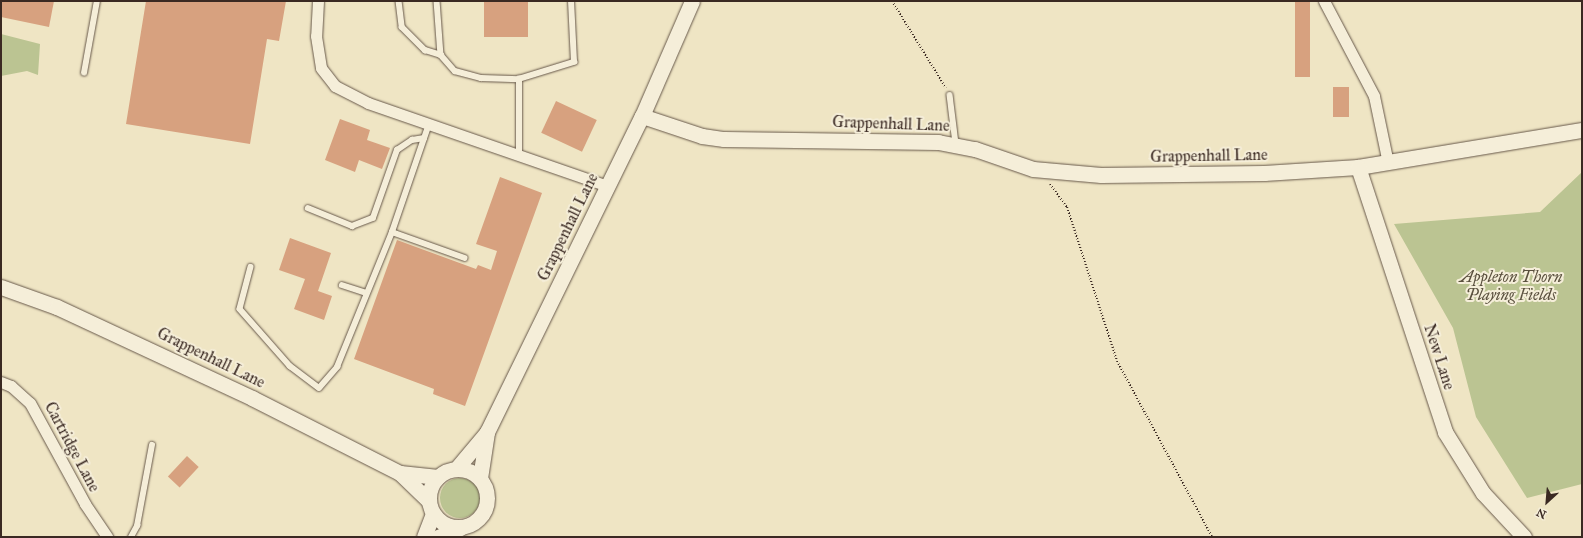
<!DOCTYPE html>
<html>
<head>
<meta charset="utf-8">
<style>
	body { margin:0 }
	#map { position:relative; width:1583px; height:538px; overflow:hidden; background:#efe5c4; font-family:"IM FELL Great Primer",serif }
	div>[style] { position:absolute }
	.green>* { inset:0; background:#bbc492 }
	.round { border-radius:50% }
	.building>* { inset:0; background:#d7a17f; transform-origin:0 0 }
	.path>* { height:2px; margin-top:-1px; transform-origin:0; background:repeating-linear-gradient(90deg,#3a2922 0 1px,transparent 0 3px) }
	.roads { filter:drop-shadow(0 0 1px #67584a) drop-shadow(0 0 1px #67584a) }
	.lane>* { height:5.5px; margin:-2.75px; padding:0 2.75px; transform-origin:2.75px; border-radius:2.75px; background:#f5eed9 }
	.street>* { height:11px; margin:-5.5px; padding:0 5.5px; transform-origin:5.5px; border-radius:5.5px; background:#f5eed9 }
	.secondary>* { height:15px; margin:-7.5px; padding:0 7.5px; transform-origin:7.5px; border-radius:7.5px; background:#f5eed9 }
	.secondary>.ring { margin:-7.5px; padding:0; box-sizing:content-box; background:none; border:15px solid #f5eed9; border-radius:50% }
	span { translate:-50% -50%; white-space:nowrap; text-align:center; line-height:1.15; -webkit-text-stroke:4px #f5eed9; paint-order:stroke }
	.street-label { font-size:16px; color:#3a2922 }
	.park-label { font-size:16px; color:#5a503e; font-style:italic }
	.frame { position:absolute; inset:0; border:2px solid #3a2922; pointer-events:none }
	.north { position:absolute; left:1527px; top:482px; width:40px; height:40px; -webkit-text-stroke:3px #f5eed9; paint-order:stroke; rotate:206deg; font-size:11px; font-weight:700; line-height:16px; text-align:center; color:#3a2922 }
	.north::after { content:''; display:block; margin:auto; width:14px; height:18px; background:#3a2922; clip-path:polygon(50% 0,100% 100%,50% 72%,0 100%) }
</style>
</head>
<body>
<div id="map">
	<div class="green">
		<i style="clip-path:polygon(1px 34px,40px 44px,38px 75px,27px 71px,1px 76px)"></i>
		<i style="clip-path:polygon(1582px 172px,1582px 484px,1527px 498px,1476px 417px,1453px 328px,1394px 224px,1540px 212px)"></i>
		<i class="round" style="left:440px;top:478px;width:40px;height:40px"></i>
	</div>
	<div class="building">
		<i style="clip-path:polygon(1px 1px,54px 1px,49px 27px,1px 17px)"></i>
		<i style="clip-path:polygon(146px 1px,286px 1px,279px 41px,267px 39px,250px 144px,126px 124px)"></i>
		<i style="left:484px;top:1px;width:44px;height:36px"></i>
		<i style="left:1295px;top:1px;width:15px;height:76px"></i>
		<i style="left:1333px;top:87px;width:16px;height:30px"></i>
		<i style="left:556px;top:101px;width:45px;height:35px;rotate:25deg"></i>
		<i style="clip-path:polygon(340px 119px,370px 130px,367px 140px,390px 148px,382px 169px,359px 160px,355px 172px,325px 160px)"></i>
		<i style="clip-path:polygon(500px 177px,542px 193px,465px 406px,433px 394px,434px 389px,354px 359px,397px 240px,476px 269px,478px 265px,491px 270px,497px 251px,476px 244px)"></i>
		<i style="clip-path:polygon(290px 238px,331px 253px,318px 291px,332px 296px,324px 320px,294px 309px,305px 279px,279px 270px)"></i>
		<i style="left:187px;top:456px;width:16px;height:28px;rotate:43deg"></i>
	</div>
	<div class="path">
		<i style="left:892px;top:1px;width:102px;rotate:58.2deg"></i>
		<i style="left:1050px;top:184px;width:29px;rotate:54deg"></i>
		<i style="left:1067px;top:207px;width:162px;rotate:72deg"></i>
		<i style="left:1117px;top:361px;width:200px;rotate:61.6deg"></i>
	</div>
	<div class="roads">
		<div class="lane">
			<i style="left:399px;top:1px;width:26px;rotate:83deg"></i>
			<i style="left:402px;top:27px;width:33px;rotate:45deg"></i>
			<i style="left:425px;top:50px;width:17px;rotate:17deg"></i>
			<i style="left:437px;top:1px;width:54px;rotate:85.8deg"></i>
			<i style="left:441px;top:55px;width:21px;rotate:49deg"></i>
			<i style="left:455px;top:71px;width:27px;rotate:15deg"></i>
			<i style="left:481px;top:78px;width:38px;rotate:2deg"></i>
			<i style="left:519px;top:79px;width:58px;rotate:-17.2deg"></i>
			<i style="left:574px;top:62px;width:61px;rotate:-92.8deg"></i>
			<i style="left:84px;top:73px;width:73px;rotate:-79.8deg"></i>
			<i style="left:950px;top:95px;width:49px;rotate:83deg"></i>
			<i style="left:519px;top:154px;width:75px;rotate:-90deg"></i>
			<i style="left:308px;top:208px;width:48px;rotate:22.2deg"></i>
			<i style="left:352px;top:226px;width:22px;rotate:-21deg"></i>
			<i style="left:373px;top:218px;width:72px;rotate:-70.6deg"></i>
			<i style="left:397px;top:150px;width:18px;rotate:-34deg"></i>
			<i style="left:412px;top:140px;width:12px;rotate:-9deg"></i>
			<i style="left:392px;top:232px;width:77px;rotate:19.6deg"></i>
			<i style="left:251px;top:267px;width:43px;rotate:104.7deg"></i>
			<i style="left:240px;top:309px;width:76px;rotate:48.7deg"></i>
			<i style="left:290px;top:366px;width:36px;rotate:37deg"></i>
			<i style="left:319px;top:388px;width:28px;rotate:-49deg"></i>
			<i style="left:337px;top:367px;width:146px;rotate:-67.8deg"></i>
			<i style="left:392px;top:232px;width:114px;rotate:-71.1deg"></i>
			<i style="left:342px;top:285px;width:25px;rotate:18deg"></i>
			<i style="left:131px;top:537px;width:13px;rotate:-61deg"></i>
			<i style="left:137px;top:526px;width:82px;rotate:-79.5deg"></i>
		</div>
		<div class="street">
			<i style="left:318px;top:1px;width:35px;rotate:93deg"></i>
			<i style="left:316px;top:36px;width:32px;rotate:81deg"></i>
			<i style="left:321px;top:68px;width:23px;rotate:52deg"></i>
			<i style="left:335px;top:86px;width:37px;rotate:27deg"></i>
			<i style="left:368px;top:103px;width:254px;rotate:19.1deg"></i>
			<i style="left:1324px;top:1px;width:107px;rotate:62.2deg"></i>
			<i style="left:1374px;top:96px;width:68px;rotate:78.2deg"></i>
			<i style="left:1px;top:382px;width:11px;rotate:22deg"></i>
			<i style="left:11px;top:386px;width:25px;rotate:42deg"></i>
			<i style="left:30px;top:403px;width:115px;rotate:61.4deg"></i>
			<i style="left:85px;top:504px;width:40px;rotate:56deg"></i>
		</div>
		<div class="secondary">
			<i style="left:642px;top:116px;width:63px;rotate:18.4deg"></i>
			<i style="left:702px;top:136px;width:22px;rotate:8deg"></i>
			<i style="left:724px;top:139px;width:214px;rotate:0.8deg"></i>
			<i style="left:938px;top:142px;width:38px;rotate:11deg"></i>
			<i style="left:975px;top:149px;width:61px;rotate:19deg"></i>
			<i style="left:1033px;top:169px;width:68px;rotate:5deg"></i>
			<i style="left:1101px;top:175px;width:163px;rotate:-0.7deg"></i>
			<i style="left:1264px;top:173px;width:94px;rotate:-3.7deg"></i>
			<i style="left:1358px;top:167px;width:227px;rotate:-9.4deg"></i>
			<i style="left:1358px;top:167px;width:279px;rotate:71.8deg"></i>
			<i style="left:1445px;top:432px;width:72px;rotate:58.1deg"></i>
			<i style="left:1483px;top:493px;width:60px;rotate:47deg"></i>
			<i style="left:1px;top:287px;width:59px;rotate:19.7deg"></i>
			<i style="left:57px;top:307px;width:215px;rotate:25deg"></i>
			<i style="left:252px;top:398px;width:166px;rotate:26.9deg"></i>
			<i style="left:400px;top:473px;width:40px;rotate:44deg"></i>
			<i class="ring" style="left:429px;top:469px;width:43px;height:43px"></i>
			<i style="left:456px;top:469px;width:48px;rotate:-50deg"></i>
			<i style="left:487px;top:432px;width:352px;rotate:-63.9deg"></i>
			<i style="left:642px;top:116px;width:125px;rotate:-66.5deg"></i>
			<i style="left:400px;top:473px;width:38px;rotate:6deg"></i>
			<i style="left:480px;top:478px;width:47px;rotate:-81.3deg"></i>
			<i style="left:424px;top:537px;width:25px;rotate:-69deg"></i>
			<i style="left:438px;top:537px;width:24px;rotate:-22deg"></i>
		</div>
	</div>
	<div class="street-label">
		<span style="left:891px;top:124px;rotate:2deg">Grappenhall Lane</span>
		<span style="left:1209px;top:156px;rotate:-1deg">Grappenhall Lane</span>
		<span style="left:568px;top:227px;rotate:-64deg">Grappenhall Lane</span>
		<span style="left:1439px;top:357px;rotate:72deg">New Lane</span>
		<span style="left:211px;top:358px;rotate:26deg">Grappenhall Lane</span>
		<span style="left:72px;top:447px;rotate:62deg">Cartridge Lane</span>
	</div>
	<div class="park-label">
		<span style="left:1511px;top:286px">Appleton Thorn<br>Playing Fields</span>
	</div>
	<div class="frame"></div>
	<div class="north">N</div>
</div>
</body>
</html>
